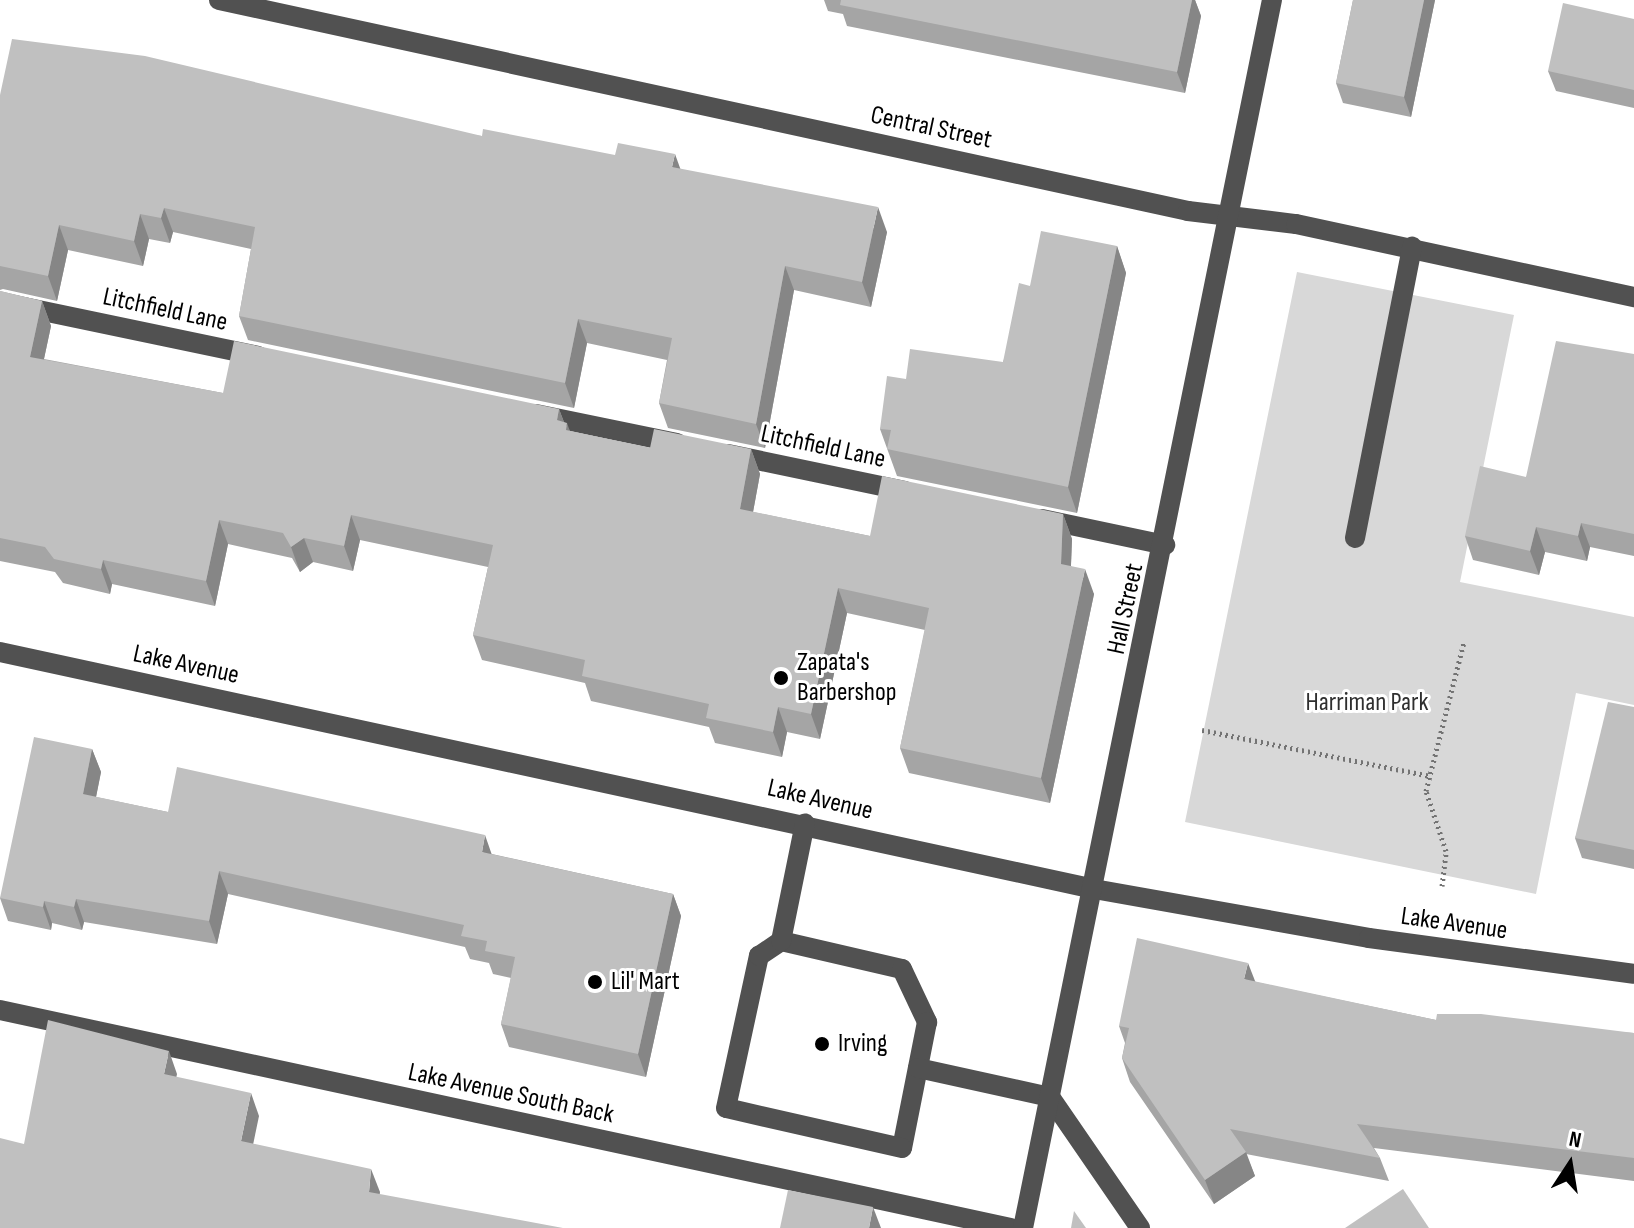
<!DOCTYPE html>
<html>
<head>
<meta charset="utf-8">
<style>
	body { margin:0 }
	#map { position:relative; width:1634px; height:1228px; overflow:hidden; background:#fff; font-family:"Sofia Sans Condensed",sans-serif }
	div>[style] { position:absolute }
	.green>* { inset:0; background:#d8d8d8 }
	.path>* { height:5px; margin-top:-2.5px; transform-origin:0; background:repeating-linear-gradient(90deg,#737373 0 2px,transparent 0 6px) }
	.minor>* { height:20px; margin:-10px; padding:0 10px; transform-origin:10px; border-radius:10px; background:#515151 }
	.wall>* { inset:0; background:#a5a5a5 }
	.shaded-wall>* { inset:0; background:#868686 }
	.building>* { inset:0; background:#c0c0c0 }
	.dots>* { width:22px; height:22px; translate:-50% -50%; box-sizing:border-box; border:4px solid #fff; border-radius:50% }
	span { translate:-50% -50%; white-space:nowrap; text-align:center; line-height:1.15; -webkit-text-stroke:6px #fff; paint-order:stroke }
	.street-label { font-size:26px; color:#000 }
	.poi-label { font-size:26px; color:#000 }
	.left { translate:0 -50%; text-align:left }
	.park-label { font-size:26px; color:#2f2f2f }
	.north { position:absolute; left:1530px; top:1124px; width:80px; height:80px; -webkit-text-stroke:6px #fff; paint-order:stroke; rotate:12deg; font-size:22px; font-weight:700; line-height:32px; text-align:center; color:#000 }
	.north::after { content:''; display:block; margin:auto; width:28px; height:36px; background:#000; clip-path:polygon(50% 0,100% 100%,50% 72%,0 100%) }
</style>
</head>
<body>
<div id="map">
	<div class="green">
		<i style="clip-path:polygon(1297px 272px,1514px 315px,1460px 582px,1634px 617px,1634px 705px,1576px 693px,1536px 894px,1185px 822px)"></i>
	</div>
	<div class="path">
		<i style="left:1202px;top:730px;width:233px;rotate:11.4deg"></i>
		<i style="left:1442px;top:886px;width:35px;rotate:-83deg"></i>
		<i style="left:1446px;top:851px;width:63px;rotate:-108.4deg"></i>
		<i style="left:1426px;top:791px;width:154px;rotate:-75.7deg"></i>
	</div>
	<div class="minor">
		<i style="left:219px;top:0;width:992px;rotate:12.28deg"></i>
		<i style="left:1188px;top:211px;width:109px;rotate:6.9deg"></i>
		<i style="left:1296px;top:224px;width:346px;rotate:12.2deg"></i>
		<i style="left:0;top:302px;width:264px;rotate:11.8deg"></i>
		<i style="left:536px;top:414px;width:144px;rotate:11.6deg"></i>
		<i style="left:728px;top:454px;width:181px;rotate:11.8deg"></i>
		<i style="left:1042px;top:519px;width:126px;rotate:11.9deg"></i>
		<i style="left:1355px;top:538px;width:297px;rotate:-78.9deg"></i>
		<i style="left:0;top:652px;width:1119px;rotate:12.22deg"></i>
		<i style="left:1094px;top:889px;width:279px;rotate:10.1deg"></i>
		<i style="left:1369px;top:938px;width:267px;rotate:7.7deg"></i>
		<i style="left:781px;top:941px;width:124px;rotate:13deg"></i>
		<i style="left:902px;top:969px;width:59px;rotate:64.7deg"></i>
		<i style="left:927px;top:1022px;width:128px;rotate:101.2deg"></i>
		<i style="left:902px;top:1148px;width:180px;rotate:-167.2deg"></i>
		<i style="left:726px;top:1108px;width:156px;rotate:-77.8deg"></i>
		<i style="left:759px;top:956px;width:27px;rotate:-34deg"></i>
		<i style="left:781px;top:941px;width:120px;rotate:-78.5deg"></i>
		<i style="left:0;top:1010px;width:1034px;rotate:12.17deg"></i>
		<i style="left:918px;top:1068px;width:135px;rotate:12.4deg"></i>
		<i style="left:1050px;top:1097px;width:159px;rotate:55.5deg"></i>
		<i style="left:1023px;top:1228px;width:1253px;rotate:-78.54deg"></i>
	</div>
	<div class="wall">
		<i style="clip-path:polygon(824px 0,1195px 0,1201px 16px,1185px 93px,847px 26px,843px 14px,828px 11px)"></i>
		<i style="clip-path:polygon(1353px 0,1435px 0,1411px 117px,1343px 103px,1336px 83px)"></i>
		<i style="clip-path:polygon(1634px 19px,1634px 108px,1556px 91px,1548px 71px)"></i>
		<i style="clip-path:polygon(0 95px,482px 136px,680px 169px,887px 232px,871px 307px,794px 290px,765px 448px,668px 428px,659px 403px,667px 360px,587px 343px,574px 408px,248px 340px,239px 316px,251px 249px,173px 232px,170px 243px,149px 239px,143px 266px,68px 250px,57px 301px,3px 289px,0 290px)"></i>
		<i style="clip-path:polygon(1117px 246px,1126px 273px,1077px 513px,897px 476px,880px 429px,906px 379px,1003px 362px,1030px 286px)"></i>
		<i style="clip-path:polygon(0 291px,42px 301px,51px 326px,44px 359px,223px 393px,559px 409px,564px 422px,570px 431px,650px 448px,751px 449px,760px 474px,753px 512px,870px 536px,1063px 514px,1072px 539px,1071px 566px,1094px 594px,1050px 803px,909px 773px,900px 748px,925px 630px,847px 613px,820px 739px,787px 732px,782px 757px,715px 743px,709px 727px,591px 701px,585px 683px,482px 660px,473px 635px,488px 567px,360px 540px,353px 571px,313px 562px,300px 572px,292px 558px,228px 544px,215px 606px,112px 584px,110px 594px,63px 583px,55px 572px,0 561px)"></i>
		<i style="clip-path:polygon(1634px 354px,1634px 556px,1590px 547px,1587px 561px,1545px 552px,1539px 575px,1473px 560px,1465px 536px,1526px 477px)"></i>
		<i style="clip-path:polygon(1634px 707px,1634px 869px,1582px 858px,1575px 838px)"></i>
		<i style="clip-path:polygon(92px 749px,101px 772px,96px 797px,168px 812px,492px 854px,673px 894px,681px 916px,646px 1077px,509px 1047px,501px 1024px,511px 978px,493px 974px,489px 963px,470px 959px,465px 947px,228px 894px,217px 944px,84px 922px,82px 930px,52px 923px,51px 930px,8px 921px,0 898px)"></i>
		<i style="clip-path:polygon(1255px 982px,1436px 1020px,1634px 1033px,1634px 1181px,1374px 1148px,1380px 1158px,1389px 1181px,1246px 1154px,1255px 1176px,1214px 1204px,1130px 1082px,1122px 1058px,1125px 1043px,1119px 1026px)"></i>
	</div>
	<div class="shaded-wall">
		<i style="clip-path:polygon(1192px 0,1195px 0,1201px 16px,1185px 93px,1177px 72px)"></i>
		<i style="clip-path:polygon(1424px 0,1435px 0,1411px 117px,1404px 97px)"></i>
		<i style="clip-path:polygon(675px 154px,684px 179px,672px 167px)"></i>
		<i style="clip-path:polygon(878px 207px,887px 232px,871px 307px,862px 282px)"></i>
		<i style="clip-path:polygon(164px 208px,173px 232px,170px 243px,161px 218px)"></i>
		<i style="clip-path:polygon(140px 214px,149px 239px,143px 266px,134px 241px)"></i>
		<i style="clip-path:polygon(59px 225px,68px 250px,57px 301px,48px 276px)"></i>
		<i style="clip-path:polygon(1117px 246px,1126px 273px,1077px 513px,1068px 487px)"></i>
		<i style="clip-path:polygon(785px 266px,794px 290px,765px 448px,756px 424px)"></i>
		<i style="clip-path:polygon(42px 301px,51px 326px,39px 382px,30px 357px)"></i>
		<i style="clip-path:polygon(578px 319px,587px 343px,574px 408px,565px 383px)"></i>
		<i style="clip-path:polygon(559px 409px,566px 428px,567px 423px,576px 448px,557px 420px)"></i>
		<i style="clip-path:polygon(751px 449px,760px 474px,749px 534px,740px 509px)"></i>
		<i style="clip-path:polygon(1063px 514px,1072px 539px,1070px 588px,1061px 564px)"></i>
		<i style="clip-path:polygon(351px 515px,360px 540px,353px 571px,344px 546px)"></i>
		<i style="clip-path:polygon(219px 520px,228px 544px,215px 606px,206px 581px)"></i>
		<i style="clip-path:polygon(1581px 523px,1590px 547px,1587px 561px,1578px 536px)"></i>
		<i style="clip-path:polygon(1536px 527px,1545px 552px,1539px 575px,1530px 551px)"></i>
		<i style="clip-path:polygon(304px 538px,313px 562px,300px 572px,291px 547px)"></i>
		<i style="clip-path:polygon(103px 560px,112px 584px,110px 594px,101px 569px)"></i>
		<i style="clip-path:polygon(1085px 569px,1094px 594px,1050px 803px,1041px 778px)"></i>
		<i style="clip-path:polygon(838px 588px,847px 613px,820px 739px,811px 714px)"></i>
		<i style="clip-path:polygon(778px 707px,787px 732px,782px 757px,773px 732px)"></i>
		<i style="clip-path:polygon(92px 749px,101px 772px,92px 817px,83px 794px)"></i>
		<i style="clip-path:polygon(485px 835px,493px 858px,482px 852px)"></i>
		<i style="clip-path:polygon(219px 871px,228px 894px,217px 944px,209px 921px)"></i>
		<i style="clip-path:polygon(673px 894px,681px 916px,646px 1077px,638px 1054px)"></i>
		<i style="clip-path:polygon(76px 899px,84px 922px,82px 930px,74px 907px)"></i>
		<i style="clip-path:polygon(44px 901px,52px 923px,51px 930px,43px 907px)"></i>
		<i style="clip-path:polygon(1248px 963px,1257px 986px,1244px 979px)"></i>
		<i style="clip-path:polygon(169px 1051px,177px 1074px,172px 1097px,164px 1074px)"></i>
		<i style="clip-path:polygon(251px 1093px,259px 1116px,249px 1164px,241px 1141px)"></i>
		<i style="clip-path:polygon(1246px 1152px,1255px 1176px,1214px 1204px,1205px 1180px)"></i>
		<i style="clip-path:polygon(371px 1169px,380px 1192px,377px 1215px,369px 1192px)"></i>
		<i style="clip-path:polygon(873px 1207px,881px 1228px,869px 1228px)"></i>
	</div>
	<div class="building">
		<i style="clip-path:polygon(841px 0,1192px 0,1177px 72px,840px 5px)"></i>
		<i style="clip-path:polygon(1353px 0,1424px 0,1404px 97px,1336px 83px)"></i>
		<i style="clip-path:polygon(1563px 3px,1634px 19px,1634px 90px,1548px 71px)"></i>
		<i style="clip-path:polygon(12px 39px,145px 56px,482px 136px,483px 129px,615px 155px,618px 143px,675px 154px,672px 167px,878px 207px,862px 282px,785px 266px,756px 424px,659px 403px,672px 338px,578px 319px,565px 383px,239px 316px,255px 227px,164px 208px,161px 218px,140px 214px,134px 241px,59px 225px,48px 276px,0 266px,0 95px)"></i>
		<i style="clip-path:polygon(1041px 231px,1117px 246px,1068px 487px,887px 449px,891px 430px,880px 429px,887px 376px,906px 379px,910px 349px,1003px 362px,1019px 283px,1030px 286px)"></i>
		<i style="clip-path:polygon(0 291px,42px 301px,30px 357px,223px 393px,234px 341px,559px 409px,557px 420px,567px 423px,566px 430px,650px 448px,654px 429px,751px 449px,740px 509px,870px 536px,882px 476px,1063px 514px,1061px 564px,1085px 569px,1041px 778px,900px 748px,929px 608px,838px 588px,811px 714px,778px 707px,773px 732px,706px 718px,709px 704px,582px 676px,585px 660px,473px 635px,493px 545px,351px 515px,344px 546px,304px 538px,291px 547px,283px 533px,219px 520px,206px 581px,103px 560px,101px 569px,54px 559px,45px 547px,0 538px)"></i>
		<i style="clip-path:polygon(1556px 341px,1634px 354px,1634px 534px,1581px 523px,1578px 536px,1536px 527px,1530px 551px,1465px 536px,1480px 466px,1526px 477px)"></i>
		<i style="clip-path:polygon(1608px 702px,1634px 707px,1634px 850px,1575px 838px)"></i>
		<i style="clip-path:polygon(34px 737px,92px 749px,83px 794px,168px 812px,177px 767px,485px 835px,482px 852px,673px 894px,638px 1054px,501px 1024px,515px 957px,485px 951px,487px 941px,461px 936px,464px 925px,219px 871px,209px 921px,76px 899px,74px 907px,44px 901px,43px 907px,0 898px)"></i>
		<i style="clip-path:polygon(1137px 938px,1248px 963px,1244px 979px,1436px 1020px,1437px 1014px,1481px 1014px,1634px 1033px,1634px 1158px,1357px 1124px,1380px 1158px,1230px 1129px,1246px 1152px,1205px 1180px,1122px 1058px,1129px 1028px,1119px 1026px)"></i>
		<i style="clip-path:polygon(48px 1020px,169px 1051px,164px 1074px,251px 1093px,241px 1141px,371px 1169px,369px 1192px,563px 1228px,0 1228px,0 1138px,24px 1144px)"></i>
		<i style="clip-path:polygon(1403px 1189px,1429px 1228px,1345px 1228px)"></i>
		<i style="clip-path:polygon(788px 1190px,873px 1207px,869px 1228px,780px 1228px)"></i>
		<i style="clip-path:polygon(1074px 1211px,1086px 1228px,1071px 1228px)"></i>
	</div>
	<div class="dots">
		<i style="left:781px;top:678px;background:#000"></i>
		<i style="left:595px;top:982px;background:#000"></i>
		<i style="left:822px;top:1044px;background:#000"></i>
	</div>
	<div class="street-label">
		<span style="left:931px;top:128px;rotate:12deg">Central Street</span>
		<span style="left:165px;top:310px;rotate:12deg">Litchfield Lane</span>
		<span style="left:823px;top:447px;rotate:12deg">Litchfield Lane</span>
		<span style="left:1126px;top:609px;rotate:-78deg">Hall Street</span>
		<span style="left:186px;top:665px;rotate:12deg">Lake Avenue</span>
		<span style="left:820px;top:800px;rotate:13deg">Lake Avenue</span>
		<span style="left:1454px;top:924px;rotate:8deg">Lake Avenue</span>
		<span style="left:511px;top:1094px;rotate:12deg">Lake Avenue South Back</span>
	</div>
	<div class="poi-label">
		<span class="left" style="left:797px;top:678px">Zapata's<br>Barbershop</span>
		<span class="left" style="left:611px;top:982px">Lil' Mart</span>
		<span class="left" style="left:838px;top:1044px">Irving</span>
	</div>
	<div class="park-label">
		<span style="left:1367px;top:703px">Harriman Park</span>
	</div>
	<div class="north">N</div>
</div>
</body>
</html>
